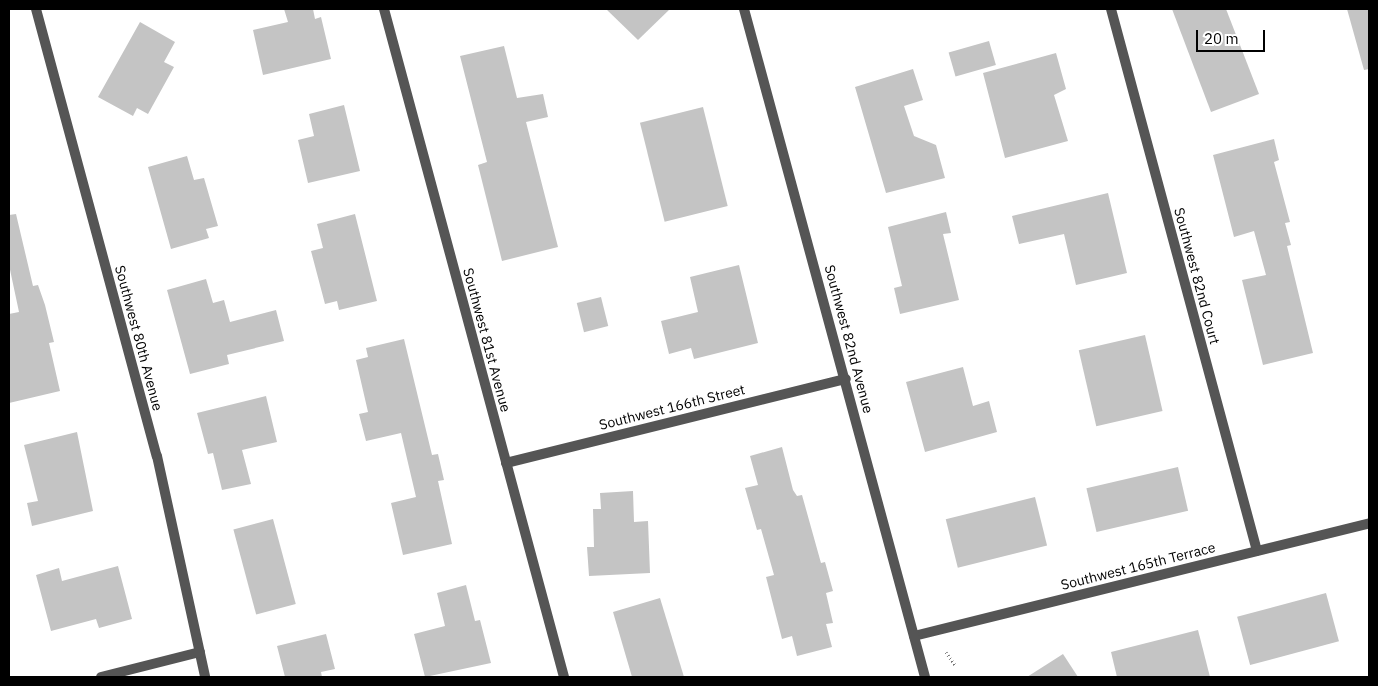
<!DOCTYPE html>
<html>
<head>
<meta charset="utf-8">
<style>
	body { margin:0 }
	#map { position:relative; width:1378px; height:686px; overflow:hidden; background:#fff; font-family:"IBM Plex Sans",sans-serif }
	div>[style] { position:absolute }
	.building>* { inset:0; background:#c4c4c4; transform-origin:0 0 }
	.path>* { height:3px; margin-top:-1.5px; transform-origin:0; background:repeating-linear-gradient(90deg,#777 0 1px,transparent 0 3.5px) }
	.minor>* { height:10px; margin:-5px; padding:0 5px; transform-origin:5px; border-radius:5px; background:#555 }
	.tertiary>* { height:10px; margin:-5px; padding:0 5px; transform-origin:5px; border-radius:5px; background:#555 }
	span { translate:-50% -50%; white-space:nowrap; text-align:center; line-height:1.15; -webkit-text-stroke:5px #fff; paint-order:stroke }
	.street-label { font-size:14px; color:#000 }
	.frame { position:absolute; inset:0; border:10px solid #000; pointer-events:none }
	.scale { position:absolute; left:1196px; top:30px; width:69px; height:22px; box-sizing:border-box; border:2px solid #000; border-top:0; padding-left:6px; font-size:15px; line-height:18px; white-space:nowrap; color:#000; -webkit-text-stroke:4px #fff; paint-order:stroke }
</style>
</head>
<body>
<div id="map">
	<div class="building">
		<i style="clip-path:polygon(284px 9px,313px 9px,315px 19px,321px 17px,331px 59px,263px 75px,253px 30px,288px 22px)"></i>
		<i style="clip-path:polygon(606px 9px,670px 9px,638px 40px)"></i>
		<i style="clip-path:polygon(1172px 9px,1226px 9px,1259px 94px,1211px 112px)"></i>
		<i style="clip-path:polygon(1347px 9px,1369px 9px,1369px 69px,1364px 70px)"></i>
		<i style="clip-path:polygon(140px 22px,175px 42px,164px 62px,174px 67px,148px 114px,137px 108px,133px 116px,98px 97px)"></i>
		<i style="left:989px;top:41px;width:25px;height:42px;rotate:74deg"></i>
		<i style="clip-path:polygon(504px 46px,517px 98px,543px 94px,548px 117px,526px 122px,558px 247px,502px 261px,478px 165px,487px 162px,460px 56px)"></i>
		<i style="clip-path:polygon(1056px 53px,1066px 89px,1054px 95px,1068px 141px,1005px 158px,983px 73px)"></i>
		<i style="clip-path:polygon(913px 69px,923px 100px,904px 106px,914px 136px,936px 145px,945px 178px,886px 193px,855px 87px)"></i>
		<i style="clip-path:polygon(344px 105px,360px 171px,308px 183px,298px 140px,314px 136px,309px 114px)"></i>
		<i style="left:703px;top:107px;width:102px;height:65px;rotate:76deg"></i>
		<i style="clip-path:polygon(1274px 139px,1279px 160px,1274px 162px,1290px 222px,1285px 223px,1291px 245px,1287px 246px,1313px 353px,1263px 365px,1242px 280px,1266px 275px,1254px 231px,1234px 237px,1213px 155px)"></i>
		<i style="clip-path:polygon(187px 156px,194px 180px,204px 178px,218px 226px,206px 229px,209px 238px,171px 249px,148px 167px)"></i>
		<i style="clip-path:polygon(1108px 193px,1127px 273px,1076px 285px,1064px 234px,1019px 244px,1012px 216px)"></i>
		<i style="clip-path:polygon(946px 212px,951px 233px,943px 234px,959px 300px,900px 314px,894px 288px,902px 286px,888px 227px)"></i>
		<i style="clip-path:polygon(16px 214px,33px 286px,38px 285px,45px 305px,54px 342px,49px 343px,60px 391px,9px 403px,9px 314px,19px 312px,9px 265px,9px 215px)"></i>
		<i style="clip-path:polygon(355px 214px,377px 301px,339px 310px,337px 301px,325px 304px,311px 251px,323px 248px,317px 224px)"></i>
		<i style="clip-path:polygon(739px 265px,758px 343px,694px 359px,691px 348px,669px 354px,661px 321px,698px 312px,690px 277px)"></i>
		<i style="clip-path:polygon(206px 279px,213px 303px,224px 300px,230px 322px,276px 310px,284px 341px,227px 355px,229px 364px,190px 374px,167px 290px)"></i>
		<i style="left:601px;top:297px;width:30px;height:25px;rotate:76deg"></i>
		<i style="left:1145px;top:335px;width:78px;height:68px;rotate:77deg"></i>
		<i style="clip-path:polygon(404px 339px,432px 455px,438px 454px,444px 480px,438px 481px,452px 544px,403px 555px,391px 503px,416px 497px,401px 433px,366px 441px,359px 414px,368px 412px,356px 360px,368px 357px,366px 348px)"></i>
		<i style="clip-path:polygon(963px 367px,973px 406px,989px 401px,997px 432px,925px 452px,906px 382px)"></i>
		<i style="clip-path:polygon(266px 396px,277px 442px,242px 450px,251px 484px,222px 490px,213px 453px,208px 454px,197px 413px)"></i>
		<i style="clip-path:polygon(77px 432px,93px 511px,32px 526px,27px 503px,38px 501px,24px 445px)"></i>
		<i style="clip-path:polygon(782px 447px,793px 490px,797px 496px,802px 495px,821px 563px,825px 562px,833px 591px,826px 593px,833px 623px,826px 624px,832px 647px,797px 656px,792px 636px,782px 639px,766px 577px,774px 575px,761px 529px,757px 530px,745px 488px,758px 485px,750px 456px)"></i>
		<i style="left:1178px;top:467px;width:45px;height:94px;rotate:77deg"></i>
		<i style="clip-path:polygon(633px 491px,634px 522px,648px 521px,650px 573px,589px 576px,587px 547px,594px 547px,593px 509px,601px 509px,600px 493px)"></i>
		<i style="left:1035px;top:497px;width:50px;height:92px;rotate:76deg"></i>
		<i style="left:273px;top:519px;width:88px;height:41px;rotate:75deg"></i>
		<i style="clip-path:polygon(118px 566px,132px 619px,99px 628px,96px 619px,51px 631px,36px 575px,59px 568px,62px 581px)"></i>
		<i style="clip-path:polygon(466px 585px,475px 621px,480px 620px,491px 663px,425px 677px,414px 634px,445px 626px,437px 593px)"></i>
		<i style="left:1326px;top:593px;width:50px;height:92px;rotate:75deg"></i>
		<i style="clip-path:polygon(660px 598px,684px 677px,632px 677px,613px 612px)"></i>
		<i style="clip-path:polygon(1198px 630px,1210px 677px,1117px 677px,1111px 652px)"></i>
		<i style="clip-path:polygon(326px 634px,335px 669px,321px 672px,322px 677px,285px 677px,277px 646px)"></i>
		<i style="clip-path:polygon(1063px 654px,1078px 677px,1027px 677px)"></i>
	</div>
	<div class="path">
		<i style="left:946px;top:652px;width:16px;rotate:55deg"></i>
	</div>
	<div class="minor">
		<i style="left:36px;top:9px;width:463px;rotate:74.9deg"></i>
		<i style="left:157px;top:456px;width:226px;rotate:77.7deg"></i>
		<i style="left:384px;top:9px;width:692px;rotate:74.92deg"></i>
		<i style="left:1111px;top:9px;width:561px;rotate:74.92deg"></i>
		<i style="left:506px;top:463px;width:350px;rotate:-13.9deg"></i>
		<i style="left:914px;top:636px;width:469px;rotate:-13.9deg"></i>
		<i style="left:101px;top:677px;width:102px;rotate:-14.2deg"></i>
	</div>
	<div class="tertiary">
		<i style="left:744px;top:9px;width:692px;rotate:74.84deg"></i>
	</div>
	<div class="street-label">
		<span style="left:1197px;top:276px;rotate:75deg">Southwest 82nd Court</span>
		<span style="left:139px;top:338px;rotate:75deg">Southwest 80th Avenue</span>
		<span style="left:849px;top:339px;rotate:75deg">Southwest 82nd Avenue</span>
		<span style="left:487px;top:340px;rotate:75deg">Southwest 81st Avenue</span>
		<span style="left:672px;top:407px;rotate:-14deg">Southwest 166th Street</span>
		<span style="left:1138px;top:566px;rotate:-14deg">Southwest 165th Terrace</span>
	</div>
	<div class="frame"></div>
	<div class="scale">20 m</div>
</div>
</body>
</html>
